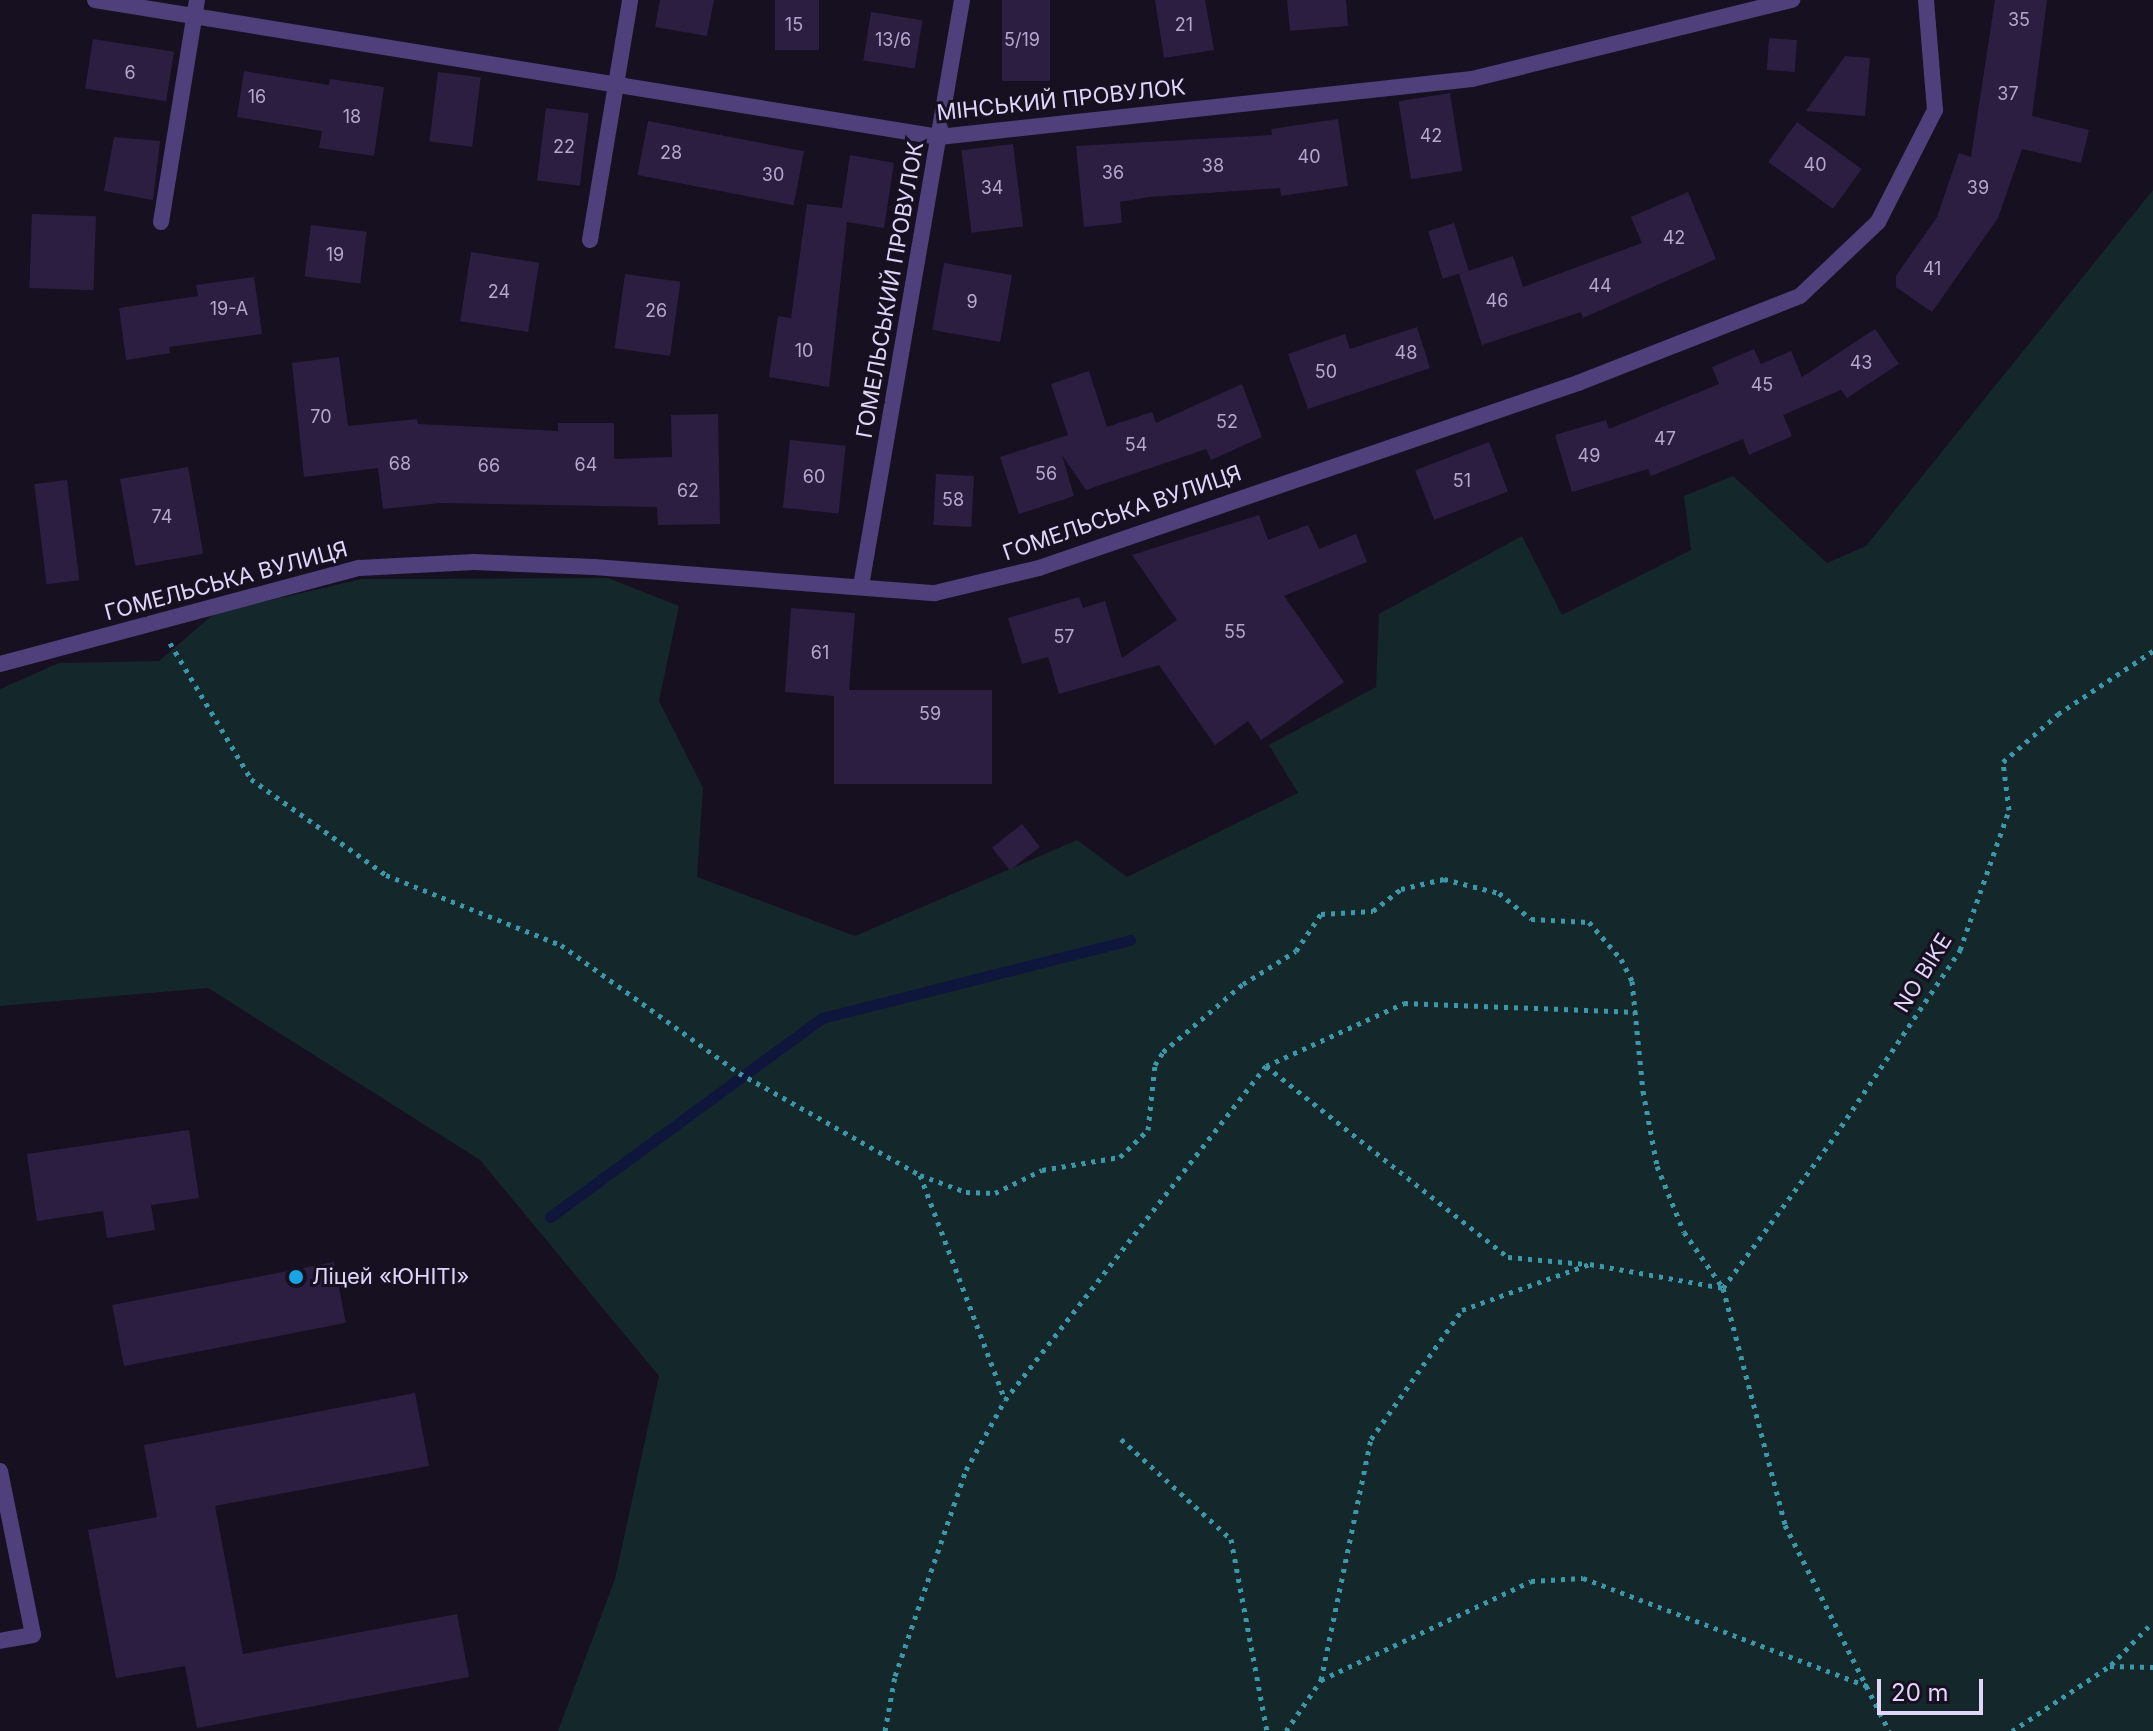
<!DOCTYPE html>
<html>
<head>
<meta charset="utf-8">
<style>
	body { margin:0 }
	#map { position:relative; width:2153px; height:1731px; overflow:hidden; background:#171021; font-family:Inter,sans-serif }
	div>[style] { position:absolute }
	.green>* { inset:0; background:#14272b }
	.stream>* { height:11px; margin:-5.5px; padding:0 5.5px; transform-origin:5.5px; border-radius:5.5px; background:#0f163b }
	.building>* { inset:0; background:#2c1e40; transform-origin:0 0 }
	.path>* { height:5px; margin-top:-2.5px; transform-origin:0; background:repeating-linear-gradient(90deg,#3c98a8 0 4px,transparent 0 10px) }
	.service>* { height:16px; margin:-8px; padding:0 8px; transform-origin:8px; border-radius:8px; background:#4f407b }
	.minor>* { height:16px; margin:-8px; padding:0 8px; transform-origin:8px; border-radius:8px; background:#4f407b }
	.dots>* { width:22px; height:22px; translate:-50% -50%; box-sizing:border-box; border:4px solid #171021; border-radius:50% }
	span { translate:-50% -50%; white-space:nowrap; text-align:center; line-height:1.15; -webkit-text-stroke:6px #171021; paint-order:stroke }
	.number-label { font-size:18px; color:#b4a7cc }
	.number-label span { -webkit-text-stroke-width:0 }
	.street-label { font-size:22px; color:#e1d5fa }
	.poi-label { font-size:22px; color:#e1d5fa }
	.left { translate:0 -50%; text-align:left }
	.scale { position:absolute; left:1877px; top:1679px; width:106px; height:36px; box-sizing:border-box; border:4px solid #e1d5fa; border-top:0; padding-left:10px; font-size:24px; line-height:28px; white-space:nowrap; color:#e1d5fa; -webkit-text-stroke:6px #171021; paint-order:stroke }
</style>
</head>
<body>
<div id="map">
	<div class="green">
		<i style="clip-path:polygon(2153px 190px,2153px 1731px,558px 1731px,615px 1579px,659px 1376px,480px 1160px,208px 988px,0 1006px,0 689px,59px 663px,159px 661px,215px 613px,362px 579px,608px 578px,679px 606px,659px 701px,703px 788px,697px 877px,855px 936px,1077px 840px,1127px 877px,1298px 793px,1269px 745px,1376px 687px,1379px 614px,1522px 536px,1562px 615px,1691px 550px,1684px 496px,1733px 476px,1827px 563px,1866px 546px)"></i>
	</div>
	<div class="stream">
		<i style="left:550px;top:1217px;width:337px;rotate:-36.2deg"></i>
		<i style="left:822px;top:1018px;width:318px;rotate:-14.2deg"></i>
	</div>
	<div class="building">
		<i style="clip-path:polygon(660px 0,714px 0,707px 36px,655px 27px)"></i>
		<i style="left:775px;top:0;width:44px;height:50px"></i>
		<i style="left:1002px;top:0;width:48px;height:81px"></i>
		<i style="clip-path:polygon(1155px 0,1205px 0,1214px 50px,1164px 58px)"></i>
		<i style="clip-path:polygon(1287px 0,1346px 0,1348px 26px,1290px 31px)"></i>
		<i style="clip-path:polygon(1995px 0,2047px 0,2032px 116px,2089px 130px,2081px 163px,2022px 149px,1998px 218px,1932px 312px,1896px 287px,1896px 276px,1937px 217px,1959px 153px,1971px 157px)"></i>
		<i style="left:871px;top:12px;width:52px;height:49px;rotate:9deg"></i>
		<i style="left:1769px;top:38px;width:28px;height:32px;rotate:4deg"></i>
		<i style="left:93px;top:39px;width:82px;height:50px;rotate:9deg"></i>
		<i style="clip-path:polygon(1845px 56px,1870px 58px,1865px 116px,1806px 111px)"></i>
		<i style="clip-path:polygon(244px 71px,329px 85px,330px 79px,384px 87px,374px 156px,319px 148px,322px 131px,237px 117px)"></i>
		<i style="left:438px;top:72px;width:43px;height:70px;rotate:7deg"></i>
		<i style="left:1450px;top:93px;width:79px;height:52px;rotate:81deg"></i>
		<i style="left:546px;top:108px;width:43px;height:73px;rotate:7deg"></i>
		<i style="clip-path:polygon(1338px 119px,1348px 186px,1281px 196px,1280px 188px,1149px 197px,1120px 202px,1122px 223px,1084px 227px,1076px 146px,1272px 135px,1271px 129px)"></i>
		<i style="left:648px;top:121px;width:159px;height:55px;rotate:11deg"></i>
		<i style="left:1797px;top:122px;width:80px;height:49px;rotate:36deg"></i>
		<i style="clip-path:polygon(114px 137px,160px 141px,153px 200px,104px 191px)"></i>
		<i style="left:1013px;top:144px;width:83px;height:52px;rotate:83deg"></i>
		<i style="clip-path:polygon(850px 155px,894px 163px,884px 228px,847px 222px,829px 387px,769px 377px,778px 316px,791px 318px,807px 204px,842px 208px)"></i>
		<i style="clip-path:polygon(1688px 192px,1716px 259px,1583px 318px,1581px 312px,1482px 345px,1459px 274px,1513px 256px,1523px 287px,1642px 243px,1631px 217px)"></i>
		<i style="left:32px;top:214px;width:64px;height:74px;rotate:2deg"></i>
		<i style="left:1454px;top:223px;width:50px;height:27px;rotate:73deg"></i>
		<i style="left:311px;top:225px;width:56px;height:52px;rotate:7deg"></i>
		<i style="left:471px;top:252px;width:69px;height:70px;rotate:9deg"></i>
		<i style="left:944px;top:263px;width:69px;height:68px;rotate:10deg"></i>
		<i style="left:625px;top:274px;width:56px;height:75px;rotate:8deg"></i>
		<i style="clip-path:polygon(254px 277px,262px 334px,169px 347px,170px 353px,126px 360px,119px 308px,198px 296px,196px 285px)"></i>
		<i style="clip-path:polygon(1417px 327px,1430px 368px,1308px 409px,1288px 354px,1345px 334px,1350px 349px)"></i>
		<i style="clip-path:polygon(1875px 329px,1899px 364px,1847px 398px,1841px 390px,1783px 415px,1792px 436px,1749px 455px,1743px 439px,1651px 476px,1648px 469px,1572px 492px,1555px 435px,1606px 420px,1609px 429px,1719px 384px,1712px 367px,1754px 349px,1761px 364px,1791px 351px,1802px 377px)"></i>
		<i style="clip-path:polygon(339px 357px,348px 426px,417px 419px,418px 424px,558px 431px,558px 423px,614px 423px,614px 459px,672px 457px,671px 415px,718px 414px,720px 524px,658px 525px,657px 507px,441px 503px,383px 509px,378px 468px,304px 477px,292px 363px)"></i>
		<i style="clip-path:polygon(1089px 371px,1107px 427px,1152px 412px,1156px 423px,1242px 384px,1262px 437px,1211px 460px,1206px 449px,1086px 490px,1062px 455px,1074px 496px,1019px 514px,1000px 457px,1068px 435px,1051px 384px)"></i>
		<i style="left:790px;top:440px;width:56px;height:68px;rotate:6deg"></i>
		<i style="left:1489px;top:442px;width:53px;height:79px;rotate:69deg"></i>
		<i style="left:188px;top:467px;width:88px;height:69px;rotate:80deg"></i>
		<i style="left:936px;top:474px;width:38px;height:51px;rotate:3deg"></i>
		<i style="left:67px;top:480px;width:101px;height:33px;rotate:83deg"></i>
		<i style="clip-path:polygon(1259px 515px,1268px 540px,1308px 525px,1319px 549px,1356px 534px,1367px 562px,1284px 596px,1344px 682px,1261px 740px,1248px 721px,1215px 745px,1159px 665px,1059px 694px,1048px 657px,1022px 664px,1008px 618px,1079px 597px,1083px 608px,1105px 601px,1122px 658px,1177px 620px,1132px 555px)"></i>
		<i style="clip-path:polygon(791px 608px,855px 613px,849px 690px,992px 690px,992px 784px,834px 784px,834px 696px,785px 692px)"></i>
		<i style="left:1022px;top:824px;width:29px;height:38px;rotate:52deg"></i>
		<i style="clip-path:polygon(189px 1130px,199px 1198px,151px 1205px,155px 1230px,107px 1238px,103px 1211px,37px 1221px,27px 1154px)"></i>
		<i style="left:334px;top:1262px;width:62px;height:226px;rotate:79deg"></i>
		<i style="clip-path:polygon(415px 1393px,429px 1466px,215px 1506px,243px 1654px,457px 1614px,469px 1677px,197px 1728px,185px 1666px,116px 1678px,88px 1530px,157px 1517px,144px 1445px)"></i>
	</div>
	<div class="path">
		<i style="left:170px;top:643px;width:158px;rotate:59.2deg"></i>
		<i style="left:251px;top:779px;width:166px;rotate:35.4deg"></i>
		<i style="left:386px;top:875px;width:188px;rotate:21.8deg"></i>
		<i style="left:561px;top:945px;width:219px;rotate:35.7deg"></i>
		<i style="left:739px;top:1073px;width:208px;rotate:29.4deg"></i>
		<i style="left:920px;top:1175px;width:241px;rotate:69.3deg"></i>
		<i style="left:1266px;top:1066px;width:308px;rotate:38.3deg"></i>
		<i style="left:1508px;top:1257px;width:78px;rotate:5.1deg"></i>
		<i style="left:920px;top:1175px;width:49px;rotate:20.3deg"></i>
		<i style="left:966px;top:1192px;width:29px;rotate:2deg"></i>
		<i style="left:995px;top:1193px;width:52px;rotate:-26.1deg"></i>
		<i style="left:1042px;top:1170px;width:79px;rotate:-9.5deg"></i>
		<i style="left:1120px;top:1157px;width:39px;rotate:-44deg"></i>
		<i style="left:1148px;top:1130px;width:65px;rotate:-83.9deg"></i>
		<i style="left:1155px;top:1065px;width:15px;rotate:-58deg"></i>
		<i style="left:1163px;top:1052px;width:105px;rotate:-40.4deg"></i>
		<i style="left:1243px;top:984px;width:62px;rotate:-31.9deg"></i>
		<i style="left:1296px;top:951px;width:45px;rotate:-56deg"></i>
		<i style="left:1321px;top:914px;width:52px;rotate:-3.3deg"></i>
		<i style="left:1373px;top:911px;width:36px;rotate:-38deg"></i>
		<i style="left:1401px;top:889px;width:44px;rotate:-13.1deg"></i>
		<i style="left:1444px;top:879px;width:57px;rotate:14.3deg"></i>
		<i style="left:1499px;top:893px;width:41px;rotate:39.1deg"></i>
		<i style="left:1531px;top:919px;width:58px;rotate:3deg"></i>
		<i style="left:1589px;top:922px;width:49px;rotate:49.1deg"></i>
		<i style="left:1621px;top:959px;width:25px;rotate:63deg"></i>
		<i style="left:1632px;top:981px;width:111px;rotate:84.3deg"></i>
		<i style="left:1643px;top:1091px;width:76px;rotate:79.4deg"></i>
		<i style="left:1657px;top:1166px;width:71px;rotate:67.8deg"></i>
		<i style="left:1684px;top:1232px;width:68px;rotate:55.1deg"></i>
		<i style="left:1723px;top:1288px;width:245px;rotate:75.3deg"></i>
		<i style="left:1785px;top:1525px;width:231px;rotate:63.2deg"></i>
		<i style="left:1723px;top:1288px;width:180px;rotate:-53.6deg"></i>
		<i style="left:1830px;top:1143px;width:233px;rotate:-56deg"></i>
		<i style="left:1960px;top:950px;width:148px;rotate:-70.7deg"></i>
		<i style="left:2009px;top:810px;width:48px;rotate:-97.1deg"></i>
		<i style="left:2003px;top:762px;width:73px;rotate:-41.1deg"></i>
		<i style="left:2058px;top:714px;width:114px;rotate:-33.6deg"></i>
		<i style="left:1121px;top:1439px;width:149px;rotate:42.3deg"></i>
		<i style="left:1231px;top:1539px;width:195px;rotate:79.4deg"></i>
		<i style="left:2111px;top:1665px;width:60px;rotate:-45.7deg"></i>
		<i style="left:1321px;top:1680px;width:232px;rotate:-25.2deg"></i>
		<i style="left:1531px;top:1581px;width:52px;rotate:-3.3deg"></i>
		<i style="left:1583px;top:1578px;width:305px;rotate:20.8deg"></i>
		<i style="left:885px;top:1731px;width:56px;rotate:-79.7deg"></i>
		<i style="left:895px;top:1676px;width:218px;rotate:-71deg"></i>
		<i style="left:966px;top:1470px;width:80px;rotate:-60.9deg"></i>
		<i style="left:1005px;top:1400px;width:424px;rotate:-52deg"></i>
		<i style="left:1266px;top:1066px;width:152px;rotate:-24.5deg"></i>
		<i style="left:1404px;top:1003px;width:233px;rotate:2.2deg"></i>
		<i style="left:1286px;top:1731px;width:62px;rotate:-55.5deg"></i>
		<i style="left:1321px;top:1680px;width:246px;rotate:-78.3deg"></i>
		<i style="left:1371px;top:1439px;width:158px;rotate:-54.8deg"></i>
		<i style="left:1462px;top:1310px;width:136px;rotate:-19.8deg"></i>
		<i style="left:1590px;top:1264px;width:135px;rotate:10.2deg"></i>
		<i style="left:2012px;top:1731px;width:118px;rotate:-33.6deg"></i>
		<i style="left:2110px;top:1666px;width:43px;rotate:1.3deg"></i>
	</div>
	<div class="service">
		<i style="left:590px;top:240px;width:243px;rotate:-80.5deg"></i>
	</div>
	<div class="minor">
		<i style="left:95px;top:0;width:855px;rotate:9.22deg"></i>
		<i style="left:939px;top:137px;width:536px;rotate:-6.21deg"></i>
		<i style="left:1472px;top:79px;width:330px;rotate:-13.9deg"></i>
		<i style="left:161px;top:222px;width:225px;rotate:-80.8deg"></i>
		<i style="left:861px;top:586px;width:595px;rotate:-80.22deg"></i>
		<i style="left:0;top:664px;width:372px;rotate:-15deg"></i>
		<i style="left:359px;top:568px;width:115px;rotate:-3deg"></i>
		<i style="left:474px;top:562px;width:120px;rotate:2.4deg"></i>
		<i style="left:594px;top:567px;width:342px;rotate:4.4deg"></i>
		<i style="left:935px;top:593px;width:107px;rotate:-13.5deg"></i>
		<i style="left:1039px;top:568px;width:570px;rotate:-18.94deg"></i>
		<i style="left:1578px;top:383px;width:238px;rotate:-21.4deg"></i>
		<i style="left:1800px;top:296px;width:108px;rotate:-43.5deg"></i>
		<i style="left:1878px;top:222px;width:126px;rotate:-63deg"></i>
		<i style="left:1935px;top:110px;width:110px;rotate:-94.7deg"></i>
		<i style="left:0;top:1471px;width:167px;rotate:78.6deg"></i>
		<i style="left:33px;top:1635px;width:34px;rotate:170deg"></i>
	</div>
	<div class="dots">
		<i style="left:296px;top:1277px;background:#19a4e3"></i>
	</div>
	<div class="number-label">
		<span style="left:2019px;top:20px">35</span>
		<span style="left:794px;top:25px">15</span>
		<span style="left:1184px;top:25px">21</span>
		<span style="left:893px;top:40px">13/6</span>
		<span style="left:1022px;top:40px">5/19</span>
		<span style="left:130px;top:73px">6</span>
		<span style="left:2008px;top:94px">37</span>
		<span style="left:257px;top:97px">16</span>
		<span style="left:352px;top:117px">18</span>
		<span style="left:1431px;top:136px">42</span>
		<span style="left:564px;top:147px">22</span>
		<span style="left:671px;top:153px">28</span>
		<span style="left:1309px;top:157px">40</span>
		<span style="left:1815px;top:165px">40</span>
		<span style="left:1213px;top:166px">38</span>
		<span style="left:1113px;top:173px">36</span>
		<span style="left:773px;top:175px">30</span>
		<span style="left:992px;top:188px">34</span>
		<span style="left:1978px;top:188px">39</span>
		<span style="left:1674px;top:238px">42</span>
		<span style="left:335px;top:255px">19</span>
		<span style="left:1932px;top:269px">41</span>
		<span style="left:1600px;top:286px">44</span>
		<span style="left:499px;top:292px">24</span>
		<span style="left:1497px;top:301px">46</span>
		<span style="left:972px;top:302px">9</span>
		<span style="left:229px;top:309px">19-А</span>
		<span style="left:656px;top:311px">26</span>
		<span style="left:804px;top:351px">10</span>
		<span style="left:1406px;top:353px">48</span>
		<span style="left:1861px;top:363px">43</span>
		<span style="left:1326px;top:372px">50</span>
		<span style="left:1762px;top:385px">45</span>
		<span style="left:321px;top:417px">70</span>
		<span style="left:1227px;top:422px">52</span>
		<span style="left:1665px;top:439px">47</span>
		<span style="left:1136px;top:445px">54</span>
		<span style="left:1589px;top:456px">49</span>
		<span style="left:400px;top:464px">68</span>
		<span style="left:586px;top:465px">64</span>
		<span style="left:489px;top:466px">66</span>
		<span style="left:1046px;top:474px">56</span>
		<span style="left:814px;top:477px">60</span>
		<span style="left:1462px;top:481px">51</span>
		<span style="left:688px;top:491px">62</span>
		<span style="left:953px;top:500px">58</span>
		<span style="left:162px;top:517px">74</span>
		<span style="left:1235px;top:632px">55</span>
		<span style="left:1064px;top:637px">57</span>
		<span style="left:820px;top:653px">61</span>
		<span style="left:930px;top:714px">59</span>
	</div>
	<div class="street-label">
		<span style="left:1061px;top:100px;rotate:-6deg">МІНСЬКИЙ ПРОВУЛОК</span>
		<span style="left:890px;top:290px;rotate:-80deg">ГОМЕЛЬСЬКИЙ ПРОВУЛОК</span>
		<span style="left:1122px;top:513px;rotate:-19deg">ГОМЕЛЬСЬКА ВУЛИЦЯ</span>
		<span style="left:226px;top:581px;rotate:-15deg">ГОМЕЛЬСЬКА ВУЛИЦЯ</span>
		<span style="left:1923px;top:973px;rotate:-58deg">NO BIKE</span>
	</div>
	<div class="poi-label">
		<span class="left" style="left:312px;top:1277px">Ліцей «ЮНІТІ»</span>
	</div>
	<div class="scale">20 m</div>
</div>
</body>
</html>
